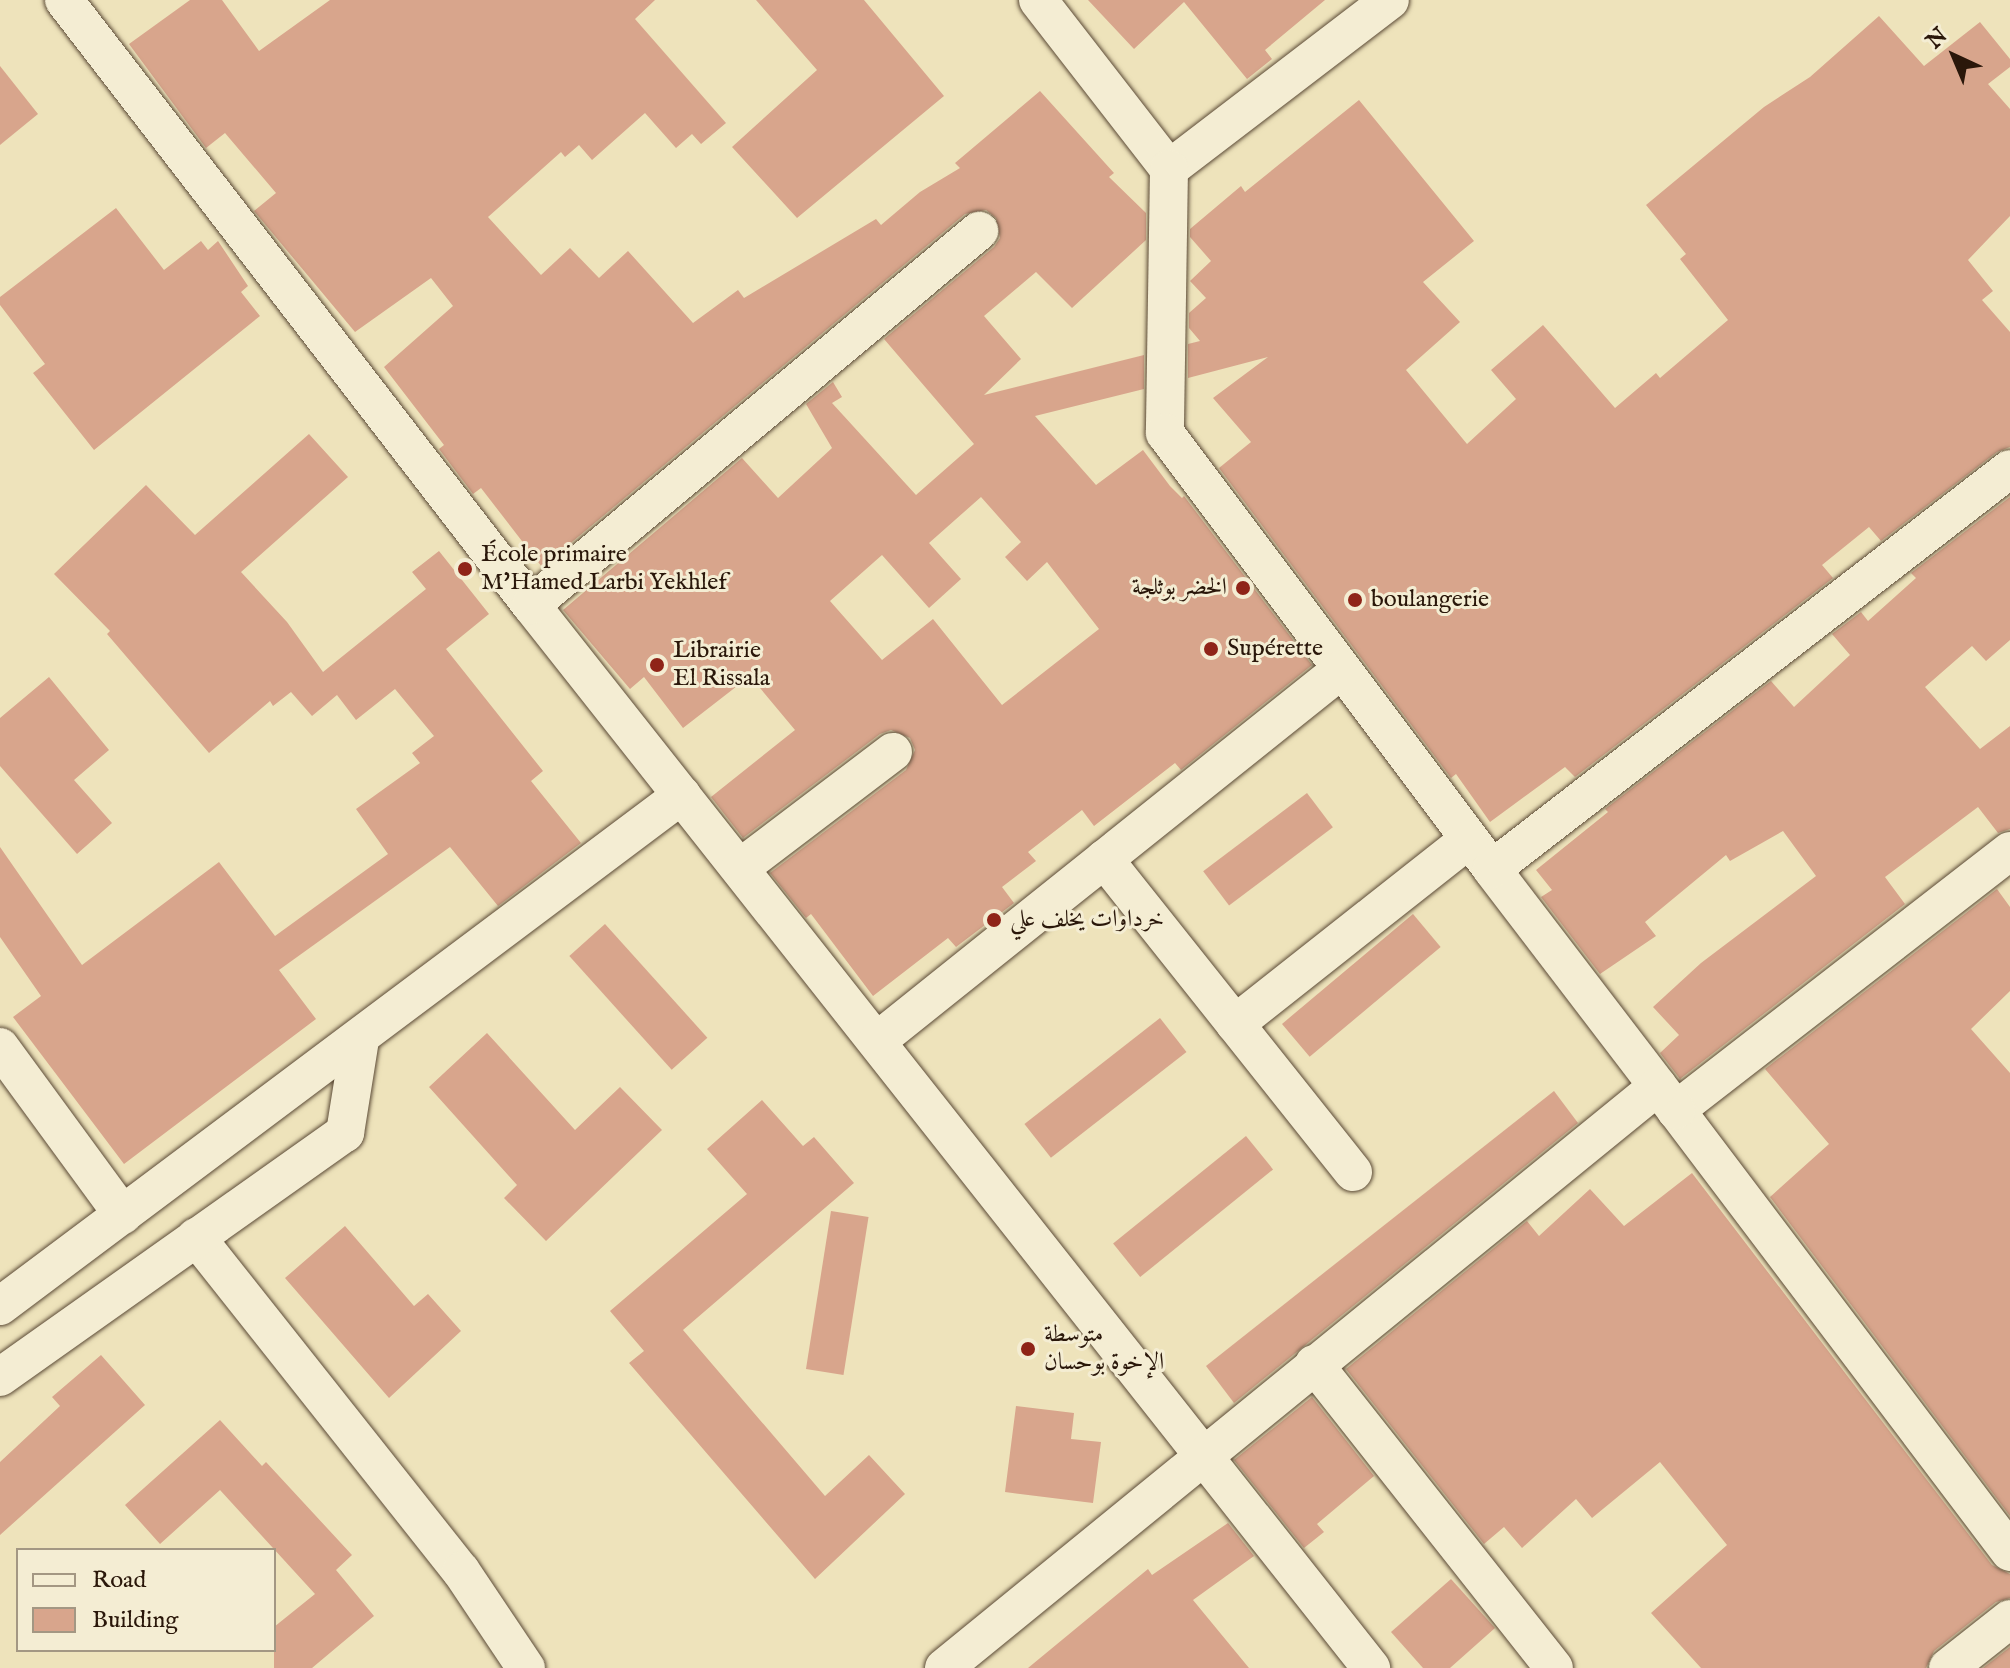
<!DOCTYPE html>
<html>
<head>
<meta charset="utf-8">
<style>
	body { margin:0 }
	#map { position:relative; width:2010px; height:1668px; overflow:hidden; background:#eee3bb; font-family:"IM FELL English",Amiri,serif }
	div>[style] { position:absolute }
	.building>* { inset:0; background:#d8a58c; transform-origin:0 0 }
	.roads { filter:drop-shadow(0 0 2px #5b4a36) drop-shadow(0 0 2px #5b4a36) }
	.minor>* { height:38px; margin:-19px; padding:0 19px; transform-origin:19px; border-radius:19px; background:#f4edd3 }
	.dots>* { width:22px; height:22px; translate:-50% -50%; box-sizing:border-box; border:4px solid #f4edd3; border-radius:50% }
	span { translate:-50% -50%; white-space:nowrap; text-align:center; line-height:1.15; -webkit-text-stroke:6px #f4edd3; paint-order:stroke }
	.poi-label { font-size:24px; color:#2a170a }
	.left { translate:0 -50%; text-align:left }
	.right { translate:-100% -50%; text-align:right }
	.legend { position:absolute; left:16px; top:1548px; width:260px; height:104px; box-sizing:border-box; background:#f4edd3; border:2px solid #a39783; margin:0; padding:10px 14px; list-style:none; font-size:24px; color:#2a170a }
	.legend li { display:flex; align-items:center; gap:16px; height:40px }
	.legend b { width:40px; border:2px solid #a39783 }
	.north { position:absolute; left:1914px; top:16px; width:80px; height:80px; -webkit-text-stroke:6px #f4edd3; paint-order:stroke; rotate:316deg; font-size:22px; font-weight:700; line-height:32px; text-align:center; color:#2a170a }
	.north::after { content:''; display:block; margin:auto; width:28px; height:36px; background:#2a170a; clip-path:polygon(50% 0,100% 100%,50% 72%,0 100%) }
</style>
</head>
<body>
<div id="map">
	<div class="building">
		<i style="clip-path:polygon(evenodd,190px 0,222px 0,259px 51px,330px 0,655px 0,635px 19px,726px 123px,701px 144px,692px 134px,676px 148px,645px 113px,592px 160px,579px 145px,565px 157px,561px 152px,488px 217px,541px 275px,570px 248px,599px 278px,628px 251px,693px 323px,738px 290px,744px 298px,876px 219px,881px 225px,920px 192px,960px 168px,955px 163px,1040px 91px,1114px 173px,1109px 177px,1146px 213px,1146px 240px,1072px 308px,1036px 272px,984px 316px,1021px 359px,984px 395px,1144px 355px,1144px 389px,1035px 416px,1096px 485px,1143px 450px,1170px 486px,1182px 498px,1184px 496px,1312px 665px,1181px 770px,1175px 763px,1094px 826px,1082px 810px,1028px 852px,1036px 861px,1002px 887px,1014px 903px,956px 947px,948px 938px,873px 996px,811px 914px,806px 918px,770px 873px,906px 770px,915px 750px,910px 738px,891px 730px,880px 734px,743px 838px,711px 797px,795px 730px,750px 676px,683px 728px,644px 677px,630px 689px,563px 610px,742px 458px,778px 498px,832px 448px,806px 404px,833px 382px,842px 397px,832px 403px,916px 495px,974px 444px,884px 339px,994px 247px,1000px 238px,996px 218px,986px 210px,965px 214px,542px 567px,481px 488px,473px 494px,439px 449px,444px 445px,384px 367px,453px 306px,431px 278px,355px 332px,254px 211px,276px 193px,225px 133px,206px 148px,129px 44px,190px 0,981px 497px,1021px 542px,1005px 557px,1027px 581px,1047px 562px,1099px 629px,1002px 705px,933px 619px,882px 660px,830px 601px,882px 555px,929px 608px,961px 579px,929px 543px,981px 497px)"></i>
		<i style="clip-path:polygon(756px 0,864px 0,944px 96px,797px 218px,732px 147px,817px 70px)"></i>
		<i style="clip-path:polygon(1088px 0,1325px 0,1265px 50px,1272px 59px,1247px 79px,1184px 2px,1134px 49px)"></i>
		<i style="clip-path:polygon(1879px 16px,1924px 66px,1980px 22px,2010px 59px,2010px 67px,1988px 84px,2010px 109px,2010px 216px,1968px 260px,1993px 291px,1982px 300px,2010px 332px,2010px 447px,1997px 452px,1881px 541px,1869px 527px,1822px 565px,1833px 578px,1575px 777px,1565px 767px,1490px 822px,1456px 774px,1451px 778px,1219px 468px,1251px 442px,1213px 398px,1268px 357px,1188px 378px,1188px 344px,1200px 341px,1189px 328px,1189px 313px,1206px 298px,1190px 281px,1211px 261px,1190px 237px,1190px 229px,1241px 186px,1245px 192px,1359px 100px,1474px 241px,1423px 282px,1460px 322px,1406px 370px,1467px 444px,1516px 399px,1491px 370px,1543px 325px,1615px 408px,1656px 373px,1660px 378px,1728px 320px,1680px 259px,1686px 254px,1646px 205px,1764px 107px,1810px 77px)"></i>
		<i style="clip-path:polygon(0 66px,38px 114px,0 145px)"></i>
		<i style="clip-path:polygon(116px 208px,164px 270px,201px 241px,208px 250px,218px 241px,248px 286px,241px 292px,260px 316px,94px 450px,33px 373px,45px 364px,0 305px,0 297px)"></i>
		<i style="clip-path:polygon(309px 434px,348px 477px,241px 572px,287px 622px,323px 672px,426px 589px,412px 572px,439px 551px,489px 614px,446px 649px,543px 771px,531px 781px,581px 843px,498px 906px,450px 847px,279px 970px,316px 1019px,124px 1164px,13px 1017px,41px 996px,0 937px,0 847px,82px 965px,219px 862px,275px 936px,388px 854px,356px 809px,420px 763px,412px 753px,434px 736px,395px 689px,356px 720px,337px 695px,312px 716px,291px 692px,273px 706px,270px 701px,209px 753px,107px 634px,110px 631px,54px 574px,146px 485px,195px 535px)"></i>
		<i style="clip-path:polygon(2010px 497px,2010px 640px,1986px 661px,1972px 646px,1925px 687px,1980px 749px,2010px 726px,2010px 829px,1998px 833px,1978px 807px,1885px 877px,1905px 904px,1680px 1079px,1660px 1053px,1679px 1035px,1653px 1007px,1701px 963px,1816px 876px,1783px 831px,1730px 861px,1726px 855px,1645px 922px,1656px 936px,1600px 974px,1541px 897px,1552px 890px,1536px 870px,1608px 812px,1605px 809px,1771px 681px,1794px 707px,1850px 655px,1832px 634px,1861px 612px,1868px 621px,1916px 578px,1911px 573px)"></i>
		<i style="clip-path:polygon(49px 677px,109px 750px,74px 780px,112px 823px,77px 854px,0 766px,0 718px)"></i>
		<i style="left:1307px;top:793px;width:43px;height:130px;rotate:53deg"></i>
		<i style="clip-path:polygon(1997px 889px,2010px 907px,2010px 991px,1971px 1029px,2010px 1073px,2010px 1516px,1770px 1197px,1829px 1144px,1765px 1069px)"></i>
		<i style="left:1413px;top:914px;width:43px;height:171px;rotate:50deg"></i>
		<i style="left:605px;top:924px;width:153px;height:48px;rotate:48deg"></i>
		<i style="left:1160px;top:1018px;width:43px;height:172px;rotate:52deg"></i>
		<i style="clip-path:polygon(487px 1033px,575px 1130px,620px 1087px,662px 1130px,546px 1241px,504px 1198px,517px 1185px,429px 1087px)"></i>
		<i style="clip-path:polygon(1554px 1091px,1578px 1123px,1234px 1403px,1206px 1366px)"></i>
		<i style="clip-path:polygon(762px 1100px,803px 1146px,814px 1137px,854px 1183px,683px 1330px,825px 1496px,869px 1455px,905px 1494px,815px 1579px,629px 1363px,644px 1351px,610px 1311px,747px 1194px,707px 1149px)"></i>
		<i style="left:1246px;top:1136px;width:43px;height:171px;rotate:51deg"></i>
		<i style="clip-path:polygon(1692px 1173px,1992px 1565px,2010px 1574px,2010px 1598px,1996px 1602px,1934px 1651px,1926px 1668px,1701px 1668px,1651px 1613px,1727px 1545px,1660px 1462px,1592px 1518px,1576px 1499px,1522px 1548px,1504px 1527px,1484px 1544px,1346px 1369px,1527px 1221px,1539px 1236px,1590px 1189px,1624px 1226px)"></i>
		<i style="left:831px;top:1211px;width:38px;height:160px;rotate:9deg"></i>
		<i style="clip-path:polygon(345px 1226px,414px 1306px,428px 1294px,461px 1331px,389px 1398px,285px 1278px)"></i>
		<i style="clip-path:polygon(101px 1355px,145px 1405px,0 1535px,0 1462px,60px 1406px,52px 1397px)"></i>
		<i style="clip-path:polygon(1312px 1397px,1374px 1476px,1317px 1524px,1324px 1532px,1304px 1548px,1234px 1460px)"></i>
		<i style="clip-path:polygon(1016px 1406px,1074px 1413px,1071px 1439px,1101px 1442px,1093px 1503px,1005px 1492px)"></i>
		<i style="clip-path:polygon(220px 1420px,262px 1466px,266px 1462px,352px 1555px,336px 1570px,374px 1616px,312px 1668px,274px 1668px,274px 1627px,315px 1594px,220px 1490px,160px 1544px,125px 1505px)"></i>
		<i style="clip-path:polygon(1228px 1523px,1254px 1556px,1193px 1600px,1249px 1668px,1028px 1668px,1148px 1569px,1152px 1575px)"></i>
		<i style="clip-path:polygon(1451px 1579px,1495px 1628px,1450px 1668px,1423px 1668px,1391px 1632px)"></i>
		<i style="clip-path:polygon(2010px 1647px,2010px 1668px,1983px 1668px)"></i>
	</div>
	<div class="roads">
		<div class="minor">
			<i style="left:64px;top:0;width:764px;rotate:52.34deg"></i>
			<i style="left:531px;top:605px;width:1355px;rotate:51.68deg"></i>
			<i style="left:1038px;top:0;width:214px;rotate:52.2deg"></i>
			<i style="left:1169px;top:169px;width:278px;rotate:-37.4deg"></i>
			<i style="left:1169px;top:169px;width:264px;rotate:90.9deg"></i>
			<i style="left:1165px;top:433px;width:545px;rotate:53.13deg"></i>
			<i style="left:531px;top:605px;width:584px;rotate:-39.86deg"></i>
			<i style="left:2010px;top:851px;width:423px;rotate:142.2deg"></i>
			<i style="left:1676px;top:1110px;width:554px;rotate:52.92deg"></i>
			<i style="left:1104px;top:859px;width:400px;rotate:51.5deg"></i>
			<i style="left:740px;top:868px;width:192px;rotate:-37.2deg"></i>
			<i style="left:1235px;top:1024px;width:298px;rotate:-38.3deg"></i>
			<i style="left:877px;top:1041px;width:595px;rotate:-38.66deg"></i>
			<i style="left:0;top:1047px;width:208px;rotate:53.8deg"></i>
			<i style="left:1676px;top:1110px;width:303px;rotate:-127.4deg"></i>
			<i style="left:1492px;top:869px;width:654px;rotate:-37.68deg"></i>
			<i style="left:196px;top:1237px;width:426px;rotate:51.6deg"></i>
			<i style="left:461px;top:1571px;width:117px;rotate:56.2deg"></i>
			<i style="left:0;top:1306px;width:852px;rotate:-36.84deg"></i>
			<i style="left:1314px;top:1364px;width:387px;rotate:51.7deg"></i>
			<i style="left:0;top:1377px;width:423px;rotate:-35.3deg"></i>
			<i style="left:345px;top:1133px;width:95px;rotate:-80.9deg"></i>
			<i style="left:944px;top:1668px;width:921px;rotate:-39.18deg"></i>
			<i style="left:1948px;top:1668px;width:79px;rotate:-38.3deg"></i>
		</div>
	</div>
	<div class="dots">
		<i style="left:465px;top:569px;background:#8f2418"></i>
		<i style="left:1243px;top:588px;background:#8f2418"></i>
		<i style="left:1355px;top:600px;background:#8f2418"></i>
		<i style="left:1211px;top:649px;background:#8f2418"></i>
		<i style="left:657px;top:665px;background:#8f2418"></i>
		<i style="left:994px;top:920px;background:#8f2418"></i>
		<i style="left:1028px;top:1349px;background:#8f2418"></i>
	</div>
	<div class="poi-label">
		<span class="left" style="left:481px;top:569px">École primaire<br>M'Hamed Larbi Yekhlef</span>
		<span class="right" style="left:1227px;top:588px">الخضر بوثلجة</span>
		<span class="left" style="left:1371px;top:600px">boulangerie</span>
		<span class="left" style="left:1227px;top:649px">Supérette</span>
		<span class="left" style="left:673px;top:665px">Librairie<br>El Rissala</span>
		<span class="left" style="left:1010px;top:920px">خرداوات يخلف علي</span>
		<span class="left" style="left:1044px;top:1349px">متوسطة<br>الإخوة بوحسان</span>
	</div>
	<ul class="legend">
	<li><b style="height:10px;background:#f4edd3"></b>Road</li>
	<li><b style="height:22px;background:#d8a58c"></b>Building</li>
	</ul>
	<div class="north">N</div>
</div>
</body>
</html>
